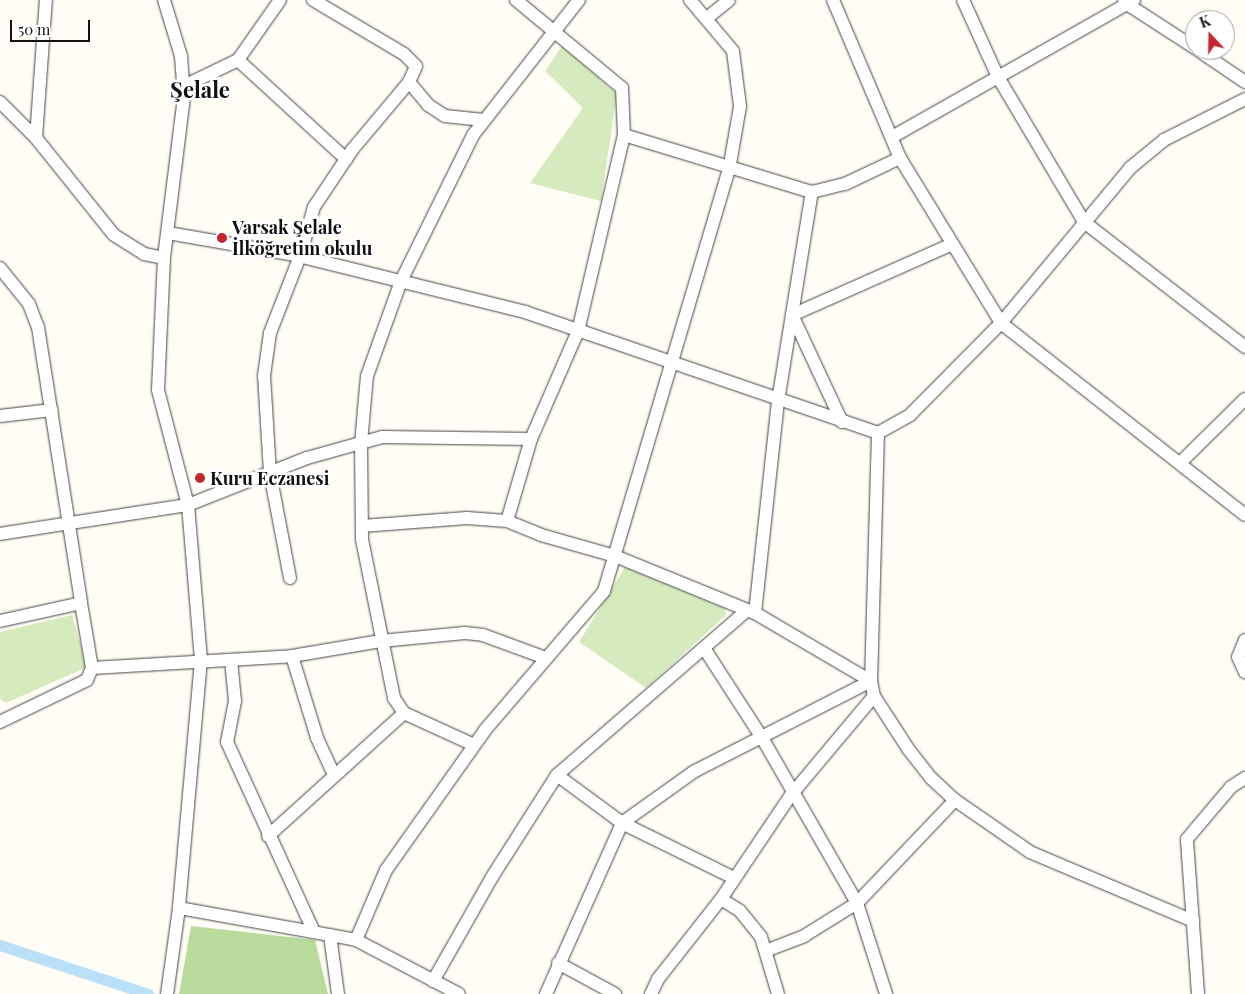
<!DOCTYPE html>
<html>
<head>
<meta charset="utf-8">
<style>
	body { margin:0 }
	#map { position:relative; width:1245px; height:994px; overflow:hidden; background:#fffdf5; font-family:"Playfair Display",serif }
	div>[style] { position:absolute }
	.green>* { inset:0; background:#d5ebbd }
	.forest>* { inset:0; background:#b9dc9c }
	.canal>* { height:11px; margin:-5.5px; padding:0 5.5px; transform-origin:5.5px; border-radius:5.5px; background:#b9e0f7 }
	.roads { filter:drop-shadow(0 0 1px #444) drop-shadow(0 0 1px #444) }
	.minor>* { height:12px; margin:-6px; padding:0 6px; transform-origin:6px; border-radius:6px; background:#fff }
	.dots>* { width:14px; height:14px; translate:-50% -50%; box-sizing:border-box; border:2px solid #fff; border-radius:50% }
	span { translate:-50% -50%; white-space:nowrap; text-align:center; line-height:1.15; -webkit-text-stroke:5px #fff; paint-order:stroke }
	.poi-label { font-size:18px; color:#111; font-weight:700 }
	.left { translate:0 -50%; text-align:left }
	.district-label { font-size:22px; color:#111; font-weight:700 }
	.north { position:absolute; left:1185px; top:10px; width:50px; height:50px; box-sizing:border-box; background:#fff; border:1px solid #a0a0a0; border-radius:50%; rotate:339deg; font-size:14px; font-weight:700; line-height:20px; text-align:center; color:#111 }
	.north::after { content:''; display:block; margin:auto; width:18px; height:22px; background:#c4262e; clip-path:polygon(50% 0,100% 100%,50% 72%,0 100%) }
	.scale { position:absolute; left:10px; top:20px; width:80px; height:22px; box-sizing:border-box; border:2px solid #111; border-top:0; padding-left:6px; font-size:15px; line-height:18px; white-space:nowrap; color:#111; -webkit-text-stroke:4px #fff; paint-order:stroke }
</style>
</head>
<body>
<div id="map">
	<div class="green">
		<i style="clip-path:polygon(562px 46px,617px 94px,601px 201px,530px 183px,583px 108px,545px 71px)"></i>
		<i style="clip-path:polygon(625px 567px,724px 608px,726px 615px,646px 688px,579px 642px)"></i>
		<i style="clip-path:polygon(72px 615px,87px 667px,6px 703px,0 699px,0 632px)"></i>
	</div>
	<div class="forest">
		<i style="clip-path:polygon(191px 926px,315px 940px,328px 994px,179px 994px)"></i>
	</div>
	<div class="canal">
		<i style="left:0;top:945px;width:156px;rotate:18.3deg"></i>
	</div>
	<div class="roads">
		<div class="minor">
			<i style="left:164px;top:0;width:59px;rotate:73.1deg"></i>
			<i style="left:181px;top:56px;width:41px;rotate:85.8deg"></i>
			<i style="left:184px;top:97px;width:162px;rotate:97.1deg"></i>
			<i style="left:164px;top:258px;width:132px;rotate:92.6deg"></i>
			<i style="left:158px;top:390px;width:119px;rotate:75.4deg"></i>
			<i style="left:188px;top:505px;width:156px;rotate:85.2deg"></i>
			<i style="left:201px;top:660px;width:249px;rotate:95.1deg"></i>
			<i style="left:179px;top:908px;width:87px;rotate:97.9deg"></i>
			<i style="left:516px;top:0;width:138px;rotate:39.7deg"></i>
			<i style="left:622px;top:88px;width:47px;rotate:87.6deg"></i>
			<i style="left:624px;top:135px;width:201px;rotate:103.2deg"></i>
			<i style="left:578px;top:331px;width:118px;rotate:113.5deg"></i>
			<i style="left:531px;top:439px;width:85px;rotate:106.3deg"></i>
			<i style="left:507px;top:521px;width:37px;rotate:22deg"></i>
			<i style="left:541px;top:535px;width:77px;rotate:15.8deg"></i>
			<i style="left:615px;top:556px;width:151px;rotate:22.2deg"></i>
			<i style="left:755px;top:613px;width:134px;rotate:30.4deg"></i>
			<i style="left:833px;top:0;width:172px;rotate:67deg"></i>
			<i style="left:900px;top:158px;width:193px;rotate:58.5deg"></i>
			<i style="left:1001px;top:323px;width:310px;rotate:38.2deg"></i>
			<i style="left:963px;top:0;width:85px;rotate:65.6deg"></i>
			<i style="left:998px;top:77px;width:169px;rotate:59.3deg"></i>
			<i style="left:1084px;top:222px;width:204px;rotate:37.8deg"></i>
			<i style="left:1124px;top:2px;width:85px;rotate:32.9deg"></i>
			<i style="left:707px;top:18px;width:28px;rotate:-39deg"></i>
			<i style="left:1198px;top:50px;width:57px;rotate:34.2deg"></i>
			<i style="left:238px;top:60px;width:147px;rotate:42.5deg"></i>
			<i style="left:409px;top:82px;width:30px;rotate:50deg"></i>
			<i style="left:428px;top:105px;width:20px;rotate:33deg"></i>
			<i style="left:445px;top:116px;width:39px;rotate:6deg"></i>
			<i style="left:184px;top:86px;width:60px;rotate:-25.7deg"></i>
			<i style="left:238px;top:60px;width:73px;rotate:-55deg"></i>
			<i style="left:0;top:102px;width:51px;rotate:45deg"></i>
			<i style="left:36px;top:138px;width:124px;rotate:51.2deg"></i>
			<i style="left:114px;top:235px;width:36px;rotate:32deg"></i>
			<i style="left:144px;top:254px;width:20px;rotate:11deg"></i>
			<i style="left:624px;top:135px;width:196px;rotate:16.9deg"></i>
			<i style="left:812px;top:192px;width:34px;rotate:-14deg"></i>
			<i style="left:845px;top:184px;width:61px;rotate:-25.3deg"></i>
			<i style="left:892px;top:137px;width:278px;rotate:-29.5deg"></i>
			<i style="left:36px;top:138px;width:138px;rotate:-85.9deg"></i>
			<i style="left:168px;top:233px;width:129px;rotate:9.8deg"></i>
			<i style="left:295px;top:255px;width:237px;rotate:13.9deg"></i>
			<i style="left:525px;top:312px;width:373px;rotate:18.9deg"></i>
			<i style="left:878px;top:433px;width:37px;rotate:-29deg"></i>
			<i style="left:910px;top:415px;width:129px;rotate:-45.3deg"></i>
			<i style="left:1001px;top:323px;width:202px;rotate:-50.2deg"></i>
			<i style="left:1130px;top:168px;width:44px;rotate:-39.5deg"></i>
			<i style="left:1164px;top:140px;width:91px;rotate:-26.8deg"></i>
			<i style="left:0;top:268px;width:46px;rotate:51.1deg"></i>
			<i style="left:29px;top:304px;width:25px;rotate:69deg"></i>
			<i style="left:38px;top:327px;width:279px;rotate:81.1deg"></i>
			<i style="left:0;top:416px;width:52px;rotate:-6.6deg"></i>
			<i style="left:842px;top:422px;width:118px;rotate:-115deg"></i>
			<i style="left:792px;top:315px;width:175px;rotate:-23.9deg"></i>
			<i style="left:878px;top:433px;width:248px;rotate:91.6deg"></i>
			<i style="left:871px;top:681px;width:15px;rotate:79deg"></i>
			<i style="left:874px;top:696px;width:64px;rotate:57.1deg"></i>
			<i style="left:909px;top:750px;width:36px;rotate:52deg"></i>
			<i style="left:931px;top:778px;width:33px;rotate:43deg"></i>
			<i style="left:955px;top:800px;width:91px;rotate:34.7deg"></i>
			<i style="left:1030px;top:852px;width:177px;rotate:22.9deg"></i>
			<i style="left:1180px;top:463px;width:91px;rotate:-44.6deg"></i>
			<i style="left:362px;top:526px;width:105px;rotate:-4.4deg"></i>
			<i style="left:467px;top:518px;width:40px;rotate:4.3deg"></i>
			<i style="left:0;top:534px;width:190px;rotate:-8.8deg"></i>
			<i style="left:188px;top:505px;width:128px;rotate:-21.6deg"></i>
			<i style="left:307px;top:458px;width:78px;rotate:-15.6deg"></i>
			<i style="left:382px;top:437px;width:149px;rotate:0.8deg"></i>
			<i style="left:290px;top:578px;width:107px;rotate:-100.8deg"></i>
			<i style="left:270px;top:473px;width:97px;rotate:-93.5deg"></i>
			<i style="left:264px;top:376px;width:43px;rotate:-82.1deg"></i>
			<i style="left:270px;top:333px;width:83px;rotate:-68.7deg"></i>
			<i style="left:300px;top:256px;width:51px;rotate:-74.1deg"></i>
			<i style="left:314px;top:207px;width:69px;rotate:-56.3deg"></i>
			<i style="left:352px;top:150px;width:89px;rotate:-50deg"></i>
			<i style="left:409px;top:82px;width:17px;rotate:-66deg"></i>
			<i style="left:416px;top:66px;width:17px;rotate:-135deg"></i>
			<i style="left:404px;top:54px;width:106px;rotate:-149.3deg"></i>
			<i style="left:755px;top:613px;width:213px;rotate:-83.8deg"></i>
			<i style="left:778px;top:401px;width:212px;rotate:-80.8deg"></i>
			<i style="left:0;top:621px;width:83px;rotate:-12.5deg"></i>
			<i style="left:81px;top:603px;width:66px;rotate:80.4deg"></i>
			<i style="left:92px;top:668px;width:13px;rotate:113deg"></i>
			<i style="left:87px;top:680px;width:97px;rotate:154.2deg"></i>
			<i style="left:1245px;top:640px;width:18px;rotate:112deg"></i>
			<i style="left:1238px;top:657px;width:17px;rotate:65deg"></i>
			<i style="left:704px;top:648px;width:105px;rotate:57.1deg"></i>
			<i style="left:761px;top:736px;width:193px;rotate:60.1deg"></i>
			<i style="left:857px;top:903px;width:96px;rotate:72.3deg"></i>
			<i style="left:292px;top:656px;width:86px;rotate:73deg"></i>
			<i style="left:317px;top:738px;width:41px;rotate:65.3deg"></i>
			<i style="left:231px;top:660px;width:41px;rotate:84.4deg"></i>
			<i style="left:235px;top:701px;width:42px;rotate:101deg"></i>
			<i style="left:227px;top:742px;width:209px;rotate:65.4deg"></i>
			<i style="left:92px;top:668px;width:200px;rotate:-3.4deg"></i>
			<i style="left:292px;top:656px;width:90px;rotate:-9.6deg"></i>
			<i style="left:381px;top:641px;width:84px;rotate:-5.4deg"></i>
			<i style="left:465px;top:633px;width:18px;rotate:6deg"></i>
			<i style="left:483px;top:635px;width:67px;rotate:20.1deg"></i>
			<i style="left:474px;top:745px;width:77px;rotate:-155.4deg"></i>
			<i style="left:404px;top:713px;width:18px;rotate:-124deg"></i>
			<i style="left:394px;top:698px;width:162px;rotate:-101.4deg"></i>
			<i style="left:362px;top:539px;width:96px;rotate:-90.6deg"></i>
			<i style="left:361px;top:443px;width:67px;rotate:-84.9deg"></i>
			<i style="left:367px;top:376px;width:101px;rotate:-70.3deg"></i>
			<i style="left:401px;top:281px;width:163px;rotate:-63.7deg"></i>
			<i style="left:473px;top:135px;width:172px;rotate:-51.9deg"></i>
			<i style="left:557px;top:775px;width:81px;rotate:36.4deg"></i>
			<i style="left:622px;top:823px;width:125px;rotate:26.2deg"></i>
			<i style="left:268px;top:836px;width:183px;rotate:-42.1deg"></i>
			<i style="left:721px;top:899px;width:22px;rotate:32deg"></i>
			<i style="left:740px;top:911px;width:33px;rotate:51deg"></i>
			<i style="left:761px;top:937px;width:59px;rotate:73.4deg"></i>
			<i style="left:179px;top:908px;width:180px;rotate:10.2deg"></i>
			<i style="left:356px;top:940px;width:116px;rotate:27.7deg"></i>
			<i style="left:330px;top:935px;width:60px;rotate:82.3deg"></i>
			<i style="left:356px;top:940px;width:76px;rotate:-66.8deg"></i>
			<i style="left:386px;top:870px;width:171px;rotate:-54.7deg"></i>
			<i style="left:485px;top:730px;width:183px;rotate:-49.4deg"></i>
			<i style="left:604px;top:591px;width:439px;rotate:-73.5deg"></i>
			<i style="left:729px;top:170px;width:65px;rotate:-80.2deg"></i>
			<i style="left:740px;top:106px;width:55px;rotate:-97.3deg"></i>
			<i style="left:733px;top:51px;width:67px;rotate:-130.1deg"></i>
			<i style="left:768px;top:950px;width:39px;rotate:-21deg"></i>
			<i style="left:804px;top:936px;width:62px;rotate:-31.9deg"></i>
			<i style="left:857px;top:903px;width:142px;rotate:-46.4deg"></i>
			<i style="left:558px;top:963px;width:65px;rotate:28.5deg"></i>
			<i style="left:433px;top:981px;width:120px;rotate:-60.4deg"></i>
			<i style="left:492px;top:877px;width:121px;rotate:-57.5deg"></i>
			<i style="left:557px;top:775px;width:250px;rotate:-40.9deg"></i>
			<i style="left:546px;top:994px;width:187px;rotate:-66deg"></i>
			<i style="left:622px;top:823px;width:90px;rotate:-35.5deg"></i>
			<i style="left:695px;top:771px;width:198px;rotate:-27.1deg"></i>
			<i style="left:651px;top:994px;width:17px;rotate:-65deg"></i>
			<i style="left:658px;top:979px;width:102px;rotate:-51.8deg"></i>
			<i style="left:721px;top:899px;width:125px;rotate:-56.1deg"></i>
			<i style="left:791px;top:795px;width:129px;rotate:-50deg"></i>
			<i style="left:1198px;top:994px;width:155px;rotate:-94.1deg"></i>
			<i style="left:1187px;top:839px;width:68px;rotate:-49.8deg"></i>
			<i style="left:1231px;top:787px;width:17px;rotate:-33deg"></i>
		</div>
	</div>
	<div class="dots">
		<i style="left:222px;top:238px;background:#c4262e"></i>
		<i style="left:200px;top:478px;background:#c4262e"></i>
	</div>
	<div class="poi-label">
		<span class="left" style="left:232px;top:238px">Varsak Şelale<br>İlköğretim okulu</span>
		<span class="left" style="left:210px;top:478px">Kuru Eczanesi</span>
	</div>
	<div class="district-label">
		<span style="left:200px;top:90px">Şelale</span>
	</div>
	<div class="north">K</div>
	<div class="scale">50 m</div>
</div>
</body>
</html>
